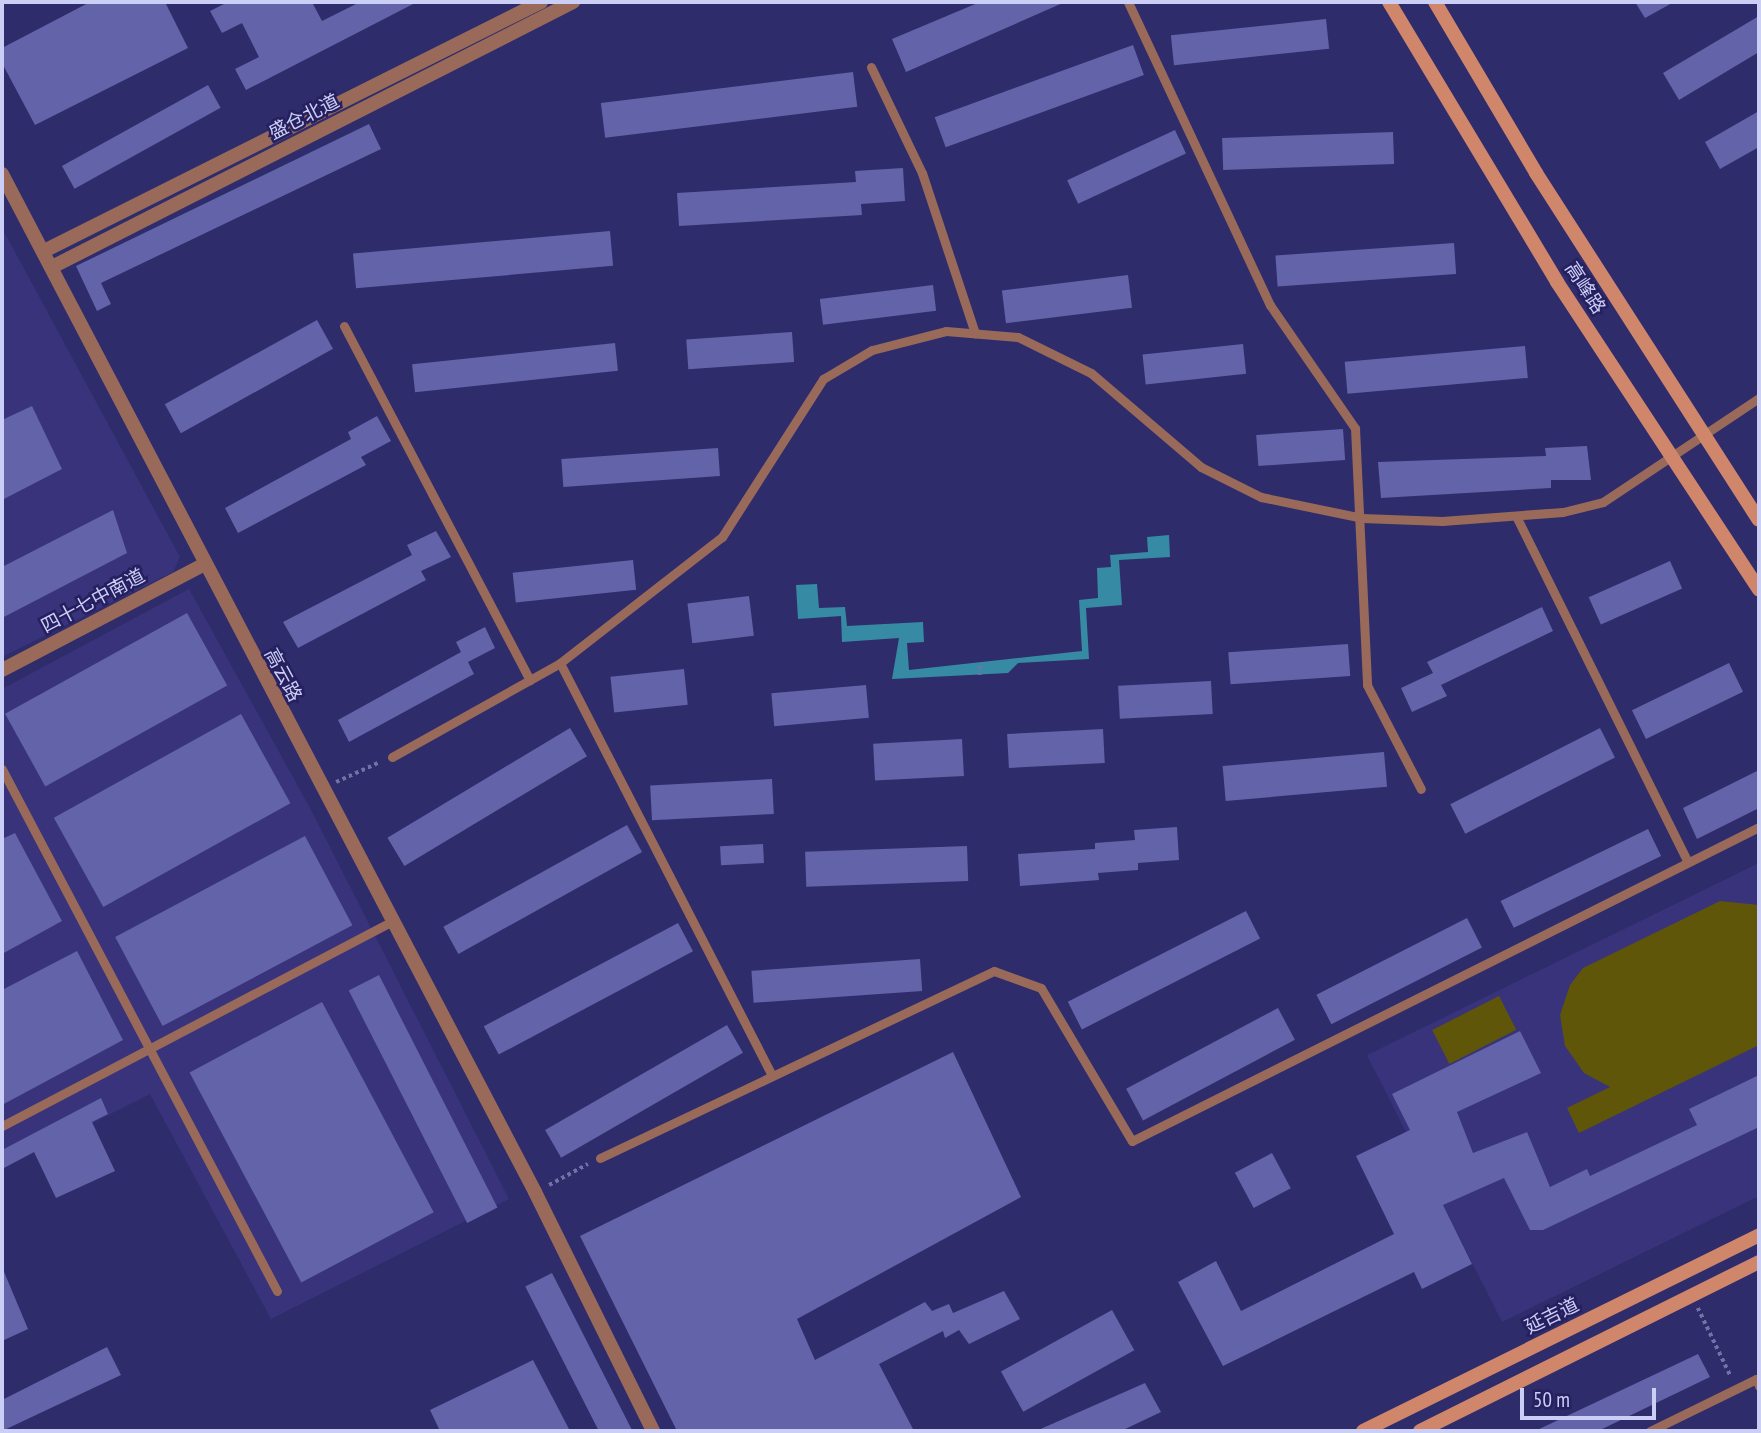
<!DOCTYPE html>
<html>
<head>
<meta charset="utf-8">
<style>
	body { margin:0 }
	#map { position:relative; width:1761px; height:1433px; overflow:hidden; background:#2f2c6c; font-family:"PT Sans Narrow","Noto Sans SC",sans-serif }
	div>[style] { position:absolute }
	.built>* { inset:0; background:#38337b }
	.green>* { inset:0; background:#5f5609; transform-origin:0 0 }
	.water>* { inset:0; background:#378aa3 }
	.building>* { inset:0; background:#6263a8; transform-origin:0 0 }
	.path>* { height:3.5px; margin-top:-1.75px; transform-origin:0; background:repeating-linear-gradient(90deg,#7272a7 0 3.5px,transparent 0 7px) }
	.service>* { height:9px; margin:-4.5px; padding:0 4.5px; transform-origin:4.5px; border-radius:4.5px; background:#996a59 }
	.pedestrian>* { height:14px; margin:-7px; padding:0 7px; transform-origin:7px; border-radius:7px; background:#996a59 }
	.tertiary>* { height:14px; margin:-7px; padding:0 7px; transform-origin:7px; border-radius:7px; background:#996a59 }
	.secondary>* { height:14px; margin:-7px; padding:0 7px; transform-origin:7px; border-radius:7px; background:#cf866a }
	span { translate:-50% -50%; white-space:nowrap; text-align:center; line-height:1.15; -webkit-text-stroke:5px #262060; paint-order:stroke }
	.street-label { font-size:19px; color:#cbcef5 }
	.frame { position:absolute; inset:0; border:4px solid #cbcef5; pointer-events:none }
	.scale { position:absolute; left:1520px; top:1388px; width:136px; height:32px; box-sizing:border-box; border:4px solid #cbcef5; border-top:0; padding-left:9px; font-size:21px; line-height:24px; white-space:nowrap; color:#cbcef5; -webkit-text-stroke:5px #262060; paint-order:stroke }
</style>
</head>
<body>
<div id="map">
	<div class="built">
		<i style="clip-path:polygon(2px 228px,180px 557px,173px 572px,2px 657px)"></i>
		<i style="clip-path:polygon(189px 589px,310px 808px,509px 1199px,271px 1319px,150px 1094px,2px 1169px,2px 689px)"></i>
		<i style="clip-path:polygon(1759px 863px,1759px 1196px,1502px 1322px,1367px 1055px)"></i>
	</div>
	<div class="green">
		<i style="clip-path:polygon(1720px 901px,1759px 905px,1759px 1045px,1579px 1133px,1567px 1108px,1610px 1087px,1584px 1073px,1565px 1046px,1560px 1015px,1570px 985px,1583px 968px)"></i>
		<i style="left:1499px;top:996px;width:38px;height:75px;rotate:63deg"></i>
	</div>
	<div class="water">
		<i style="clip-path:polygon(1169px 535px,1170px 557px,1119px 560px,1122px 605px,1086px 608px,1089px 659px,1018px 663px,1008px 673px,892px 679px,899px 638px,842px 642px,841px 616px,798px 619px,796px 585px,817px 584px,819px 608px,845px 607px,847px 626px,923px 622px,924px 642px,907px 643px,909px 670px,1082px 651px,1079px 600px,1098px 598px,1097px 568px,1111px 567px,1110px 555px,1148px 552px,1147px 537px)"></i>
	</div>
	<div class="building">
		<i style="clip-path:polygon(90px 2px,165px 2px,188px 48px,35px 125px,2px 63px,2px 48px)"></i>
		<i style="clip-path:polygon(228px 2px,312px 2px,322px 21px,360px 2px,417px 2px,246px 90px,235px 69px,259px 57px,242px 23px,222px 33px,210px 11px)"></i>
		<i style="clip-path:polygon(980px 2px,1065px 2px,906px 72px,892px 39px)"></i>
		<i style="clip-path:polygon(1635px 2px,1674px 2px,1645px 18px)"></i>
		<i style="clip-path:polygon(1759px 16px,1759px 52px,1679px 100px,1663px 73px)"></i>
		<i style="left:1326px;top:19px;width:30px;height:156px;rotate:84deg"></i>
		<i style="left:1133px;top:45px;width:32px;height:211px;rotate:70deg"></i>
		<i style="left:853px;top:72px;width:35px;height:254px;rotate:83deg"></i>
		<i style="left:208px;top:85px;width:26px;height:167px;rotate:61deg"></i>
		<i style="clip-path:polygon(1759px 111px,1759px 147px,1720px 169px,1705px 142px)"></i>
		<i style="clip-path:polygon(369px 124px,381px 149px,101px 283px,111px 304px,97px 311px,76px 266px)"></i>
		<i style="left:1175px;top:130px;width:26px;height:119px;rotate:65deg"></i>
		<i style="left:1393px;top:132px;width:32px;height:171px;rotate:88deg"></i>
		<i style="clip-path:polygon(903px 168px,905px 201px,861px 204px,862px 215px,679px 226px,677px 193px,856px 182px,855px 171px)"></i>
		<i style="left:610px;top:231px;width:35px;height:258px;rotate:85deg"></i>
		<i style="left:1454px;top:243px;width:31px;height:179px;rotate:86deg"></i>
		<i style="left:1128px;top:275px;width:33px;height:127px;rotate:83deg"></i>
		<i style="left:933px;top:285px;width:26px;height:114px;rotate:83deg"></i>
		<i style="left:317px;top:320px;width:33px;height:174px;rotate:61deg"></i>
		<i style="left:792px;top:332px;width:30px;height:106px;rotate:86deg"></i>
		<i style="left:615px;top:343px;width:28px;height:204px;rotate:84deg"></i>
		<i style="left:1243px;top:344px;width:30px;height:101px;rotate:84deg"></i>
		<i style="left:1525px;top:346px;width:32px;height:181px;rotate:85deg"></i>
		<i style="clip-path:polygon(32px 406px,62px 469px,2px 500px,2px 420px)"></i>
		<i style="clip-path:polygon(377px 416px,391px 441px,361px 457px,366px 465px,238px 533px,225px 508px,351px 439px,348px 432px)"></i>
		<i style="left:1343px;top:429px;width:31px;height:87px;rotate:86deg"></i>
		<i style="clip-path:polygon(1587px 446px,1591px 480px,1551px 480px,1551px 488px,1381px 498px,1378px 462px,1546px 456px,1545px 448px)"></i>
		<i style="left:718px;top:448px;width:28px;height:157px;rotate:86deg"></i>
		<i style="clip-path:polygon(113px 510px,127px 553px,2px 618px,2px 567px)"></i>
		<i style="clip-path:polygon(436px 531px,451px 557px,421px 571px,426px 580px,298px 648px,283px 622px,412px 555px,407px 545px)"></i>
		<i style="left:633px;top:560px;width:30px;height:121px;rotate:84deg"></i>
		<i style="left:1670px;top:561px;width:30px;height:89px;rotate:66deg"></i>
		<i style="left:749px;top:596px;width:40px;height:62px;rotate:83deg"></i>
		<i style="clip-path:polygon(1542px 607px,1553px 631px,1441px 685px,1447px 696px,1412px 712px,1401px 688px,1433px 673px,1427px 662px)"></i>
		<i style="left:187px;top:613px;width:83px;height:208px;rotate:61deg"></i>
		<i style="clip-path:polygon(485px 627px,495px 648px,468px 662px,474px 674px,349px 742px,338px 720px,461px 652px,456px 642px)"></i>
		<i style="left:1348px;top:644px;width:32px;height:120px;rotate:86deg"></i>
		<i style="left:1729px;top:663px;width:32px;height:108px;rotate:64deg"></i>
		<i style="left:684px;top:669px;width:36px;height:74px;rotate:84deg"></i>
		<i style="left:1211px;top:681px;width:33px;height:93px;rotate:87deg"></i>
		<i style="left:866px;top:685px;width:33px;height:95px;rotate:85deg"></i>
		<i style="left:241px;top:714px;width:102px;height:214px;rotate:61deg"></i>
		<i style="left:570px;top:728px;width:33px;height:213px;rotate:59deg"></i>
		<i style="left:1600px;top:728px;width:33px;height:168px;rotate:63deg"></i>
		<i style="left:1103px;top:729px;width:34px;height:96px;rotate:87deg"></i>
		<i style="left:962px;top:739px;width:37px;height:89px;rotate:87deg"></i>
		<i style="left:1384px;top:752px;width:35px;height:162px;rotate:85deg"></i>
		<i style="clip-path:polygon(1759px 770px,1759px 808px,1697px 839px,1683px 808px)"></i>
		<i style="left:772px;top:779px;width:35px;height:122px;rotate:87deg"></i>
		<i style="left:627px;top:825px;width:31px;height:210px;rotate:61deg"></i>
		<i style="clip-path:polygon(1177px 827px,1179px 860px,1138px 863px,1138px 870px,1098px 873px,1099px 880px,1020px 886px,1018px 854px,1095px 849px,1095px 843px,1135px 840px,1134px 830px)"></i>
		<i style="left:1648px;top:829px;width:30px;height:164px;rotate:64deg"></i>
		<i style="clip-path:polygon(15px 833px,62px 921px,2px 954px,2px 839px)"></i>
		<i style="left:305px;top:836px;width:101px;height:215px;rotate:62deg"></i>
		<i style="left:763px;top:844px;width:19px;height:43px;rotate:87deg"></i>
		<i style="left:967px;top:846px;width:35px;height:162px;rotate:88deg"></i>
		<i style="left:1246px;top:911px;width:31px;height:200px;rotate:63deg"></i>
		<i style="left:1467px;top:918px;width:33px;height:169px;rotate:63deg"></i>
		<i style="left:678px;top:923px;width:32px;height:220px;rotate:62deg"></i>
		<i style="clip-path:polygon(77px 951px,123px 1040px,2px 1105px,2px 990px)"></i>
		<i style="left:920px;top:959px;width:32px;height:169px;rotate:86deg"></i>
		<i style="left:379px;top:975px;width:261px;height:34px;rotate:63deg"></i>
		<i style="left:322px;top:1002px;width:238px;height:150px;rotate:62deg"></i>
		<i style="left:1278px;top:1008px;width:36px;height:172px;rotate:62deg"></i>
		<i style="left:727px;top:1025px;width:32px;height:210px;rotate:60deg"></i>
		<i style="clip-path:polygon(1520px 1031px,1541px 1073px,1457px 1112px,1473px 1153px,1527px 1132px,1550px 1187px,1587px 1169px,1590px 1176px,1697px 1125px,1689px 1109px,1759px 1075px,1759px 1127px,1543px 1230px,1530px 1230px,1504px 1178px,1443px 1205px,1472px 1264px,1422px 1289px,1414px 1272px,1223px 1366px,1178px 1282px,1216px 1261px,1241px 1311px,1394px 1234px,1356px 1156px,1410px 1130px,1392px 1094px)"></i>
		<i style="clip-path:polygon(953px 1052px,1021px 1197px,797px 1319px,815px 1360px,925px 1302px,932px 1311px,949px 1304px,953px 1313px,1004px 1291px,1020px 1319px,969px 1344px,959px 1330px,945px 1338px,943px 1331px,879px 1364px,914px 1431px,677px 1431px,580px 1236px)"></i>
		<i style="clip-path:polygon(101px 1098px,108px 1114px,92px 1122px,115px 1171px,56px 1198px,34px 1152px,2px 1169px,2px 1150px)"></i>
		<i style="left:1272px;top:1153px;width:40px;height:42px;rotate:62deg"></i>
		<i style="clip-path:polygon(2px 1267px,28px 1329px,2px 1341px)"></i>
		<i style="left:552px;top:1273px;width:177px;height:30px;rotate:63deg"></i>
		<i style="left:1112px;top:1310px;width:46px;height:127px;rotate:61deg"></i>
		<i style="clip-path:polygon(107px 1347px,121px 1375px,2px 1431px,2px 1400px)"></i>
		<i style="clip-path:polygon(1698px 1354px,1710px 1377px,1598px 1431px,1535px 1431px)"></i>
		<i style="clip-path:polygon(533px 1360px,570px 1431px,440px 1431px,430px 1410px)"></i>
		<i style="clip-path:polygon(1145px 1383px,1161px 1412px,1121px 1431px,1036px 1431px)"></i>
	</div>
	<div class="path">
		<i style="left:980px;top:666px;width:9px;rotate:90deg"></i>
		<i style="left:336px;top:782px;width:48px;rotate:-24.4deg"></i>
		<i style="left:549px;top:1185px;width:44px;rotate:-28.3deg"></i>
		<i style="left:1698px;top:1308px;width:76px;rotate:64.4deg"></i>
	</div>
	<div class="service">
		<i style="left:1128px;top:2px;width:335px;rotate:64.9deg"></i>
		<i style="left:1270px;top:305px;width:150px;rotate:55.4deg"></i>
		<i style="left:1355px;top:428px;width:257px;rotate:87.3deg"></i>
		<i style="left:1367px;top:685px;width:117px;rotate:62.6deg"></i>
		<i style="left:871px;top:67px;width:118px;rotate:64.3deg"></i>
		<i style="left:922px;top:173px;width:169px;rotate:71.7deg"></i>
		<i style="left:344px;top:326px;width:400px;rotate:62.3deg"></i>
		<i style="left:1516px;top:516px;width:386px;rotate:63.6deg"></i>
		<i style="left:560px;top:663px;width:461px;rotate:62.8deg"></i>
		<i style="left:392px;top:757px;width:193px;rotate:-29.2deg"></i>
		<i style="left:560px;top:663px;width:205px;rotate:-37.9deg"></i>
		<i style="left:722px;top:537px;width:188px;rotate:-57.4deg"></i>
		<i style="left:823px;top:379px;width:57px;rotate:-30.6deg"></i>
		<i style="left:872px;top:350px;width:76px;rotate:-14.4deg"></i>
		<i style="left:946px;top:331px;width:72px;rotate:4.8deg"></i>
		<i style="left:1018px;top:337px;width:81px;rotate:26.3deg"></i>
		<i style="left:1091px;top:373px;width:145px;rotate:40.5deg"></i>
		<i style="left:1201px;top:467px;width:67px;rotate:26.6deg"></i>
		<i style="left:1261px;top:497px;width:103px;rotate:11.7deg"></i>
		<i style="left:1362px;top:518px;width:80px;rotate:2.1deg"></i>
		<i style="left:1442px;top:521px;width:121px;rotate:-4.3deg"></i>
		<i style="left:1563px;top:512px;width:41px;rotate:-14deg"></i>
		<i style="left:1603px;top:502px;width:187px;rotate:-33.7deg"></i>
		<i style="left:2px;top:769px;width:590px;rotate:62.22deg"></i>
		<i style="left:2px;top:1126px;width:439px;rotate:-27.7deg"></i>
		<i style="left:600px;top:1158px;width:436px;rotate:-25.4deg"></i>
		<i style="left:994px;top:971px;width:50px;rotate:19.9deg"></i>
		<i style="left:1041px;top:988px;width:178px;rotate:59.3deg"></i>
		<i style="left:1132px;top:1141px;width:701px;rotate:-26.6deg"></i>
		<i style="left:1650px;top:1431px;width:118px;rotate:-26.1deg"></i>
		<i style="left:1756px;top:1379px;width:8px;rotate:67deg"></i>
	</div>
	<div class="pedestrian">
		<i style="left:535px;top:1192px;width:267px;rotate:63.7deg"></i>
	</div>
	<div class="tertiary">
		<i style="left:2px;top:174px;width:1149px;rotate:62.36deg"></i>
		<i style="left:44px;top:251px;width:556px;rotate:-26.61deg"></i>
		<i style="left:52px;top:267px;width:585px;rotate:-26.96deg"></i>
		<i style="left:2px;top:670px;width:227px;rotate:-27.6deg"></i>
	</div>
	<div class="secondary">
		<i style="left:1389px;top:2px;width:327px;rotate:59deg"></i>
		<i style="left:1557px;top:282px;width:368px;rotate:56.7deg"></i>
		<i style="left:1435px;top:2px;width:199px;rotate:59.4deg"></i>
		<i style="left:1536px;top:173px;width:412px;rotate:57.3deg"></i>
		<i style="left:1363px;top:1431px;width:442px;rotate:-26.3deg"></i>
		<i style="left:1420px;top:1431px;width:379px;rotate:-26.5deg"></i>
	</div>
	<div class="street-label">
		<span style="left:304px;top:117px;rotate:-27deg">盛仓北道</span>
		<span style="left:1585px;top:288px;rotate:57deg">高峰路</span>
		<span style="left:93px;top:601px;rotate:-28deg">四十七中南道</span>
		<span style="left:283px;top:675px;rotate:62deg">高云路</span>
		<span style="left:1552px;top:1316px;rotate:-26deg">延吉道</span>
	</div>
	<div class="frame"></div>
	<div class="scale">50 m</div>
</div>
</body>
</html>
